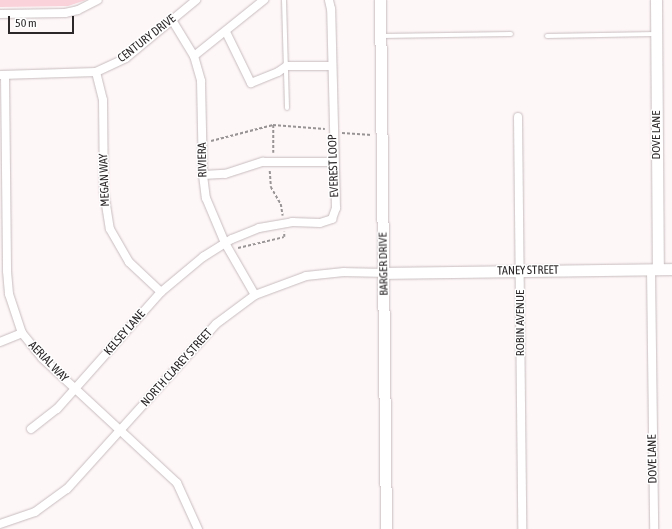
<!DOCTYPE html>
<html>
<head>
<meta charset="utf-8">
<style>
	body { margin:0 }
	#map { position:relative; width:672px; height:529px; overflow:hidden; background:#fef7f8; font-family:"Asap Condensed",sans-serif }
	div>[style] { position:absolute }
	.green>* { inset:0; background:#fad2da }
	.path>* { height:1.5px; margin-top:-0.75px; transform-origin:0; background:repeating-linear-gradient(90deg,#989394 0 3px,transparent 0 5px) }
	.roads { filter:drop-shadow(0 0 1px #c7bcbe) drop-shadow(0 0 1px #c7bcbe) }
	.lane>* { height:4px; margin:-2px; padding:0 2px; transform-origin:2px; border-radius:2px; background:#fff }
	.street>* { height:8px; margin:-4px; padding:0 4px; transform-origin:4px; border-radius:4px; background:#fff }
	.secondary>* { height:11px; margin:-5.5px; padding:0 5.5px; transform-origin:5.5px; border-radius:5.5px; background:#fff }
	span { translate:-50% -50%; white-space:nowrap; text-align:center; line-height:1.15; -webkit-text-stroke:3px #fff; paint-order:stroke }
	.street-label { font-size:12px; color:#2c2829 }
	.scale { position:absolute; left:8px; top:16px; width:66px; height:18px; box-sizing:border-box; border:2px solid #2c2829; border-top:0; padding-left:5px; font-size:12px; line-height:14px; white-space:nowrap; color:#2c2829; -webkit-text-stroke:3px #fff; paint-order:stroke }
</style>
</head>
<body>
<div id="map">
	<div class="green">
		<i style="clip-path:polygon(0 0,86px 0,68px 6px,0 7px)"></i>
	</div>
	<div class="path">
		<i style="left:342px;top:133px;width:30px;rotate:4deg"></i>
		<i style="left:211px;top:141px;width:64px;rotate:-14.5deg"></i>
		<i style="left:273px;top:125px;width:52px;rotate:4.4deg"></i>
		<i style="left:273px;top:153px;width:28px;rotate:-90deg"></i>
		<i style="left:270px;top:171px;width:16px;rotate:86deg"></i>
		<i style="left:271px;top:187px;width:20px;rotate:60deg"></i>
		<i style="left:281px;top:204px;width:12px;rotate:81deg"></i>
		<i style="left:238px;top:248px;width:47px;rotate:-13.4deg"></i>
		<i style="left:284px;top:237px;width:5px;rotate:-90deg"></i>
	</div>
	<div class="roads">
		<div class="lane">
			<i style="left:284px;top:0;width:108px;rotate:88.4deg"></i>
			<i style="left:382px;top:36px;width:129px;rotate:-0.9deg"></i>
			<i style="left:547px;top:36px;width:108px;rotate:-1.1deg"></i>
		</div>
		<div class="street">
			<i style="left:0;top:14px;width:65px;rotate:-0.9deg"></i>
			<i style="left:65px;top:13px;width:13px;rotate:-13deg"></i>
			<i style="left:78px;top:10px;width:22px;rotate:-27deg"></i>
			<i style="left:172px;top:20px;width:42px;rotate:58.6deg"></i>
			<i style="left:194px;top:56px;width:26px;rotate:74deg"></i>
			<i style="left:201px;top:81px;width:94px;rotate:88.8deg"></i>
			<i style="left:203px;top:175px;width:23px;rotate:83deg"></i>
			<i style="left:206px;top:198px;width:49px;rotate:67.1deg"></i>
			<i style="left:225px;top:243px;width:60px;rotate:60deg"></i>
			<i style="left:226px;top:32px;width:57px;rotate:63.9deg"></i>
			<i style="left:251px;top:83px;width:29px;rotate:-22deg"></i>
			<i style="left:278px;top:72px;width:11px;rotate:-34deg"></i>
			<i style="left:287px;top:66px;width:44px"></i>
			<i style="left:194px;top:56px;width:90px;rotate:-38.7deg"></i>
			<i style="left:96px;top:72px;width:29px;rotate:76deg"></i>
			<i style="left:103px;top:100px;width:92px;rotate:89.4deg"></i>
			<i style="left:104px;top:192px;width:37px;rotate:81deg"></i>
			<i style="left:110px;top:229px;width:38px;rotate:60deg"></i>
			<i style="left:129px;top:262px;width:44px;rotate:43.2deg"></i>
			<i style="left:1px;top:75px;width:95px;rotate:-1.8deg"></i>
			<i style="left:96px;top:72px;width:33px;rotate:-25deg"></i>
			<i style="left:126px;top:58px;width:91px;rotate:-39.6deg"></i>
			<i style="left:5px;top:75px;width:196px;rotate:89.4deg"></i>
			<i style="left:7px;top:271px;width:23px;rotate:85deg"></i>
			<i style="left:9px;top:294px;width:41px;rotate:71.6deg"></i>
			<i style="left:22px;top:333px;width:32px;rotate:51deg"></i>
			<i style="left:42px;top:358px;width:184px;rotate:42.8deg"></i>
			<i style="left:177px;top:483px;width:51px;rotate:65.5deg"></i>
			<i style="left:518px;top:117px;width:412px;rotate:89.4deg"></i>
			<i style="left:203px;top:175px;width:22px;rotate:-3deg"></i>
			<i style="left:225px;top:174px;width:40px;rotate:-18deg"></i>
			<i style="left:263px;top:162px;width:70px"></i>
			<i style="left:651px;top:269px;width:260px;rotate:89.3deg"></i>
			<i style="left:0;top:342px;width:24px;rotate:-22deg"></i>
			<i style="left:31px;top:429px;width:33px;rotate:-38deg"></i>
			<i style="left:57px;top:409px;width:157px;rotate:-48.4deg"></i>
			<i style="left:161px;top:292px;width:55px;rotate:-39.8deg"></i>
			<i style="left:203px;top:257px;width:34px;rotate:-32deg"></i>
			<i style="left:232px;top:239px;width:29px;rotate:-22deg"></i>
			<i style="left:259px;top:228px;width:34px;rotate:-10deg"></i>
			<i style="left:292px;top:222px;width:28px;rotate:2deg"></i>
			<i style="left:320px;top:223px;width:13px;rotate:-18deg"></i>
			<i style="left:332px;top:219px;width:12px;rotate:-70deg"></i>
			<i style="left:336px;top:208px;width:199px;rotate:-91.4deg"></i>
			<i style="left:331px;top:9px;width:9px;rotate:-103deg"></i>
			<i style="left:0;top:524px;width:37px;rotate:-19deg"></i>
			<i style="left:35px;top:512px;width:39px;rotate:-36deg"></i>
			<i style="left:67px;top:489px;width:222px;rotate:-47.9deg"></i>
			<i style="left:216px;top:324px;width:49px;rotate:-36.6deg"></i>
			<i style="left:255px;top:295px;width:54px;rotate:-20.4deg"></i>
			<i style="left:306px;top:276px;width:38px;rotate:-6deg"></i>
			<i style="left:344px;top:272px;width:40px;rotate:1.4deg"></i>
		</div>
		<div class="secondary">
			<i style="left:380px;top:0;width:529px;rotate:89.35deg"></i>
			<i style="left:656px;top:0;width:269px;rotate:89.6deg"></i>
			<i style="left:384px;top:273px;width:288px;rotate:-0.8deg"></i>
		</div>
	</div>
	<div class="street-label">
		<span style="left:147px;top:39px;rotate:-38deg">CENTURY DRIVE</span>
		<span style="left:657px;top:135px;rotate:-90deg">DOVE LANE</span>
		<span style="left:203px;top:160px;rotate:-91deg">RIVIERA</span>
		<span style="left:334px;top:166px;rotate:-92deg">EVEREST LOOP</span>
		<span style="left:105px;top:180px;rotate:-92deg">MEGAN WAY</span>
		<span style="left:384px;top:264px;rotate:-91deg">BARGER DRIVE</span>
		<span style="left:528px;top:271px;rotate:-1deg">TANEY STREET</span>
		<span style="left:521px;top:323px;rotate:-90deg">ROBIN AVENUE</span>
		<span style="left:125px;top:333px;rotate:-49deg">KELSEY LANE</span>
		<span style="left:48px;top:362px;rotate:46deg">AERIAL WAY</span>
		<span style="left:177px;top:368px;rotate:-48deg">NORTH CLAREY STREET</span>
		<span style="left:653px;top:459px;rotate:-91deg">DOVE LANE</span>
	</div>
	<div class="scale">50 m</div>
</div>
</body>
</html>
